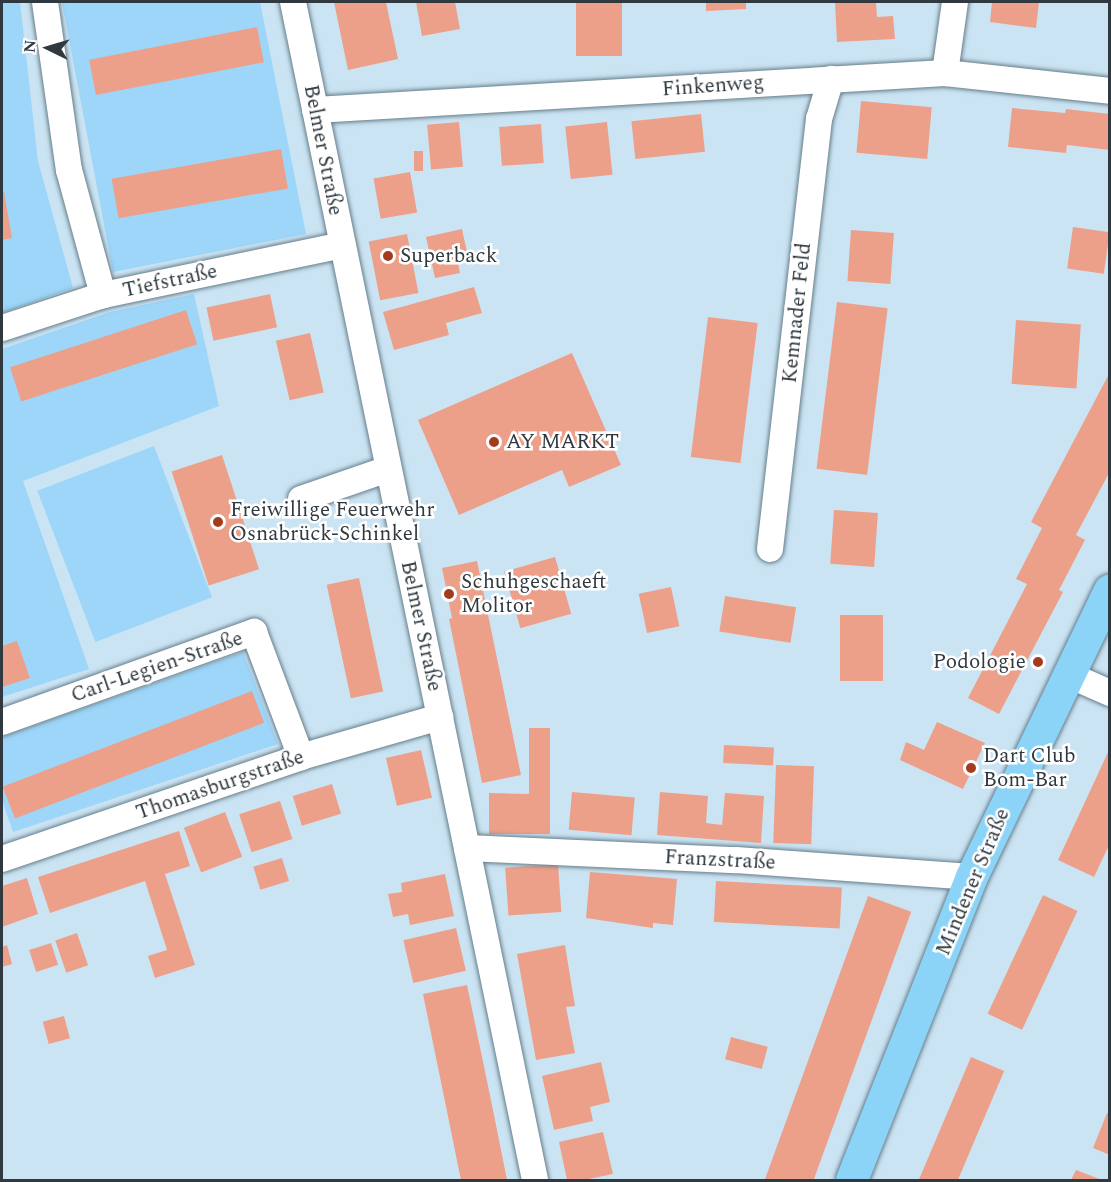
<!DOCTYPE html>
<html>
<head>
<meta charset="utf-8">
<style>
	body { margin:0 }
	#map { position:relative; width:1111px; height:1182px; overflow:hidden; background:#cbe4f3; font-family:Spectral,serif }
	div>[style] { position:absolute }
	.green>* { inset:0; background:#9dd6f8; transform-origin:0 0 }
	.building>* { inset:0; background:#eda089; transform-origin:0 0 }
	.roads { filter:drop-shadow(0 0 2px #677e8b) drop-shadow(0 0 2px #677e8b) }
	.minor>* { height:26px; margin:-13px; padding:0 13px; transform-origin:13px; border-radius:13px; background:#fff }
	.major>* { height:32px; margin:-16px; padding:0 16px; transform-origin:16px; border-radius:16px; background:#8bd4f8 }
	.dots>* { width:16px; height:16px; translate:-50% -50%; box-sizing:border-box; border:3px solid #fff; border-radius:50% }
	span { translate:-50% -50%; white-space:nowrap; text-align:center; line-height:1.15; -webkit-text-stroke:5px #fff; paint-order:stroke }
	.street-label { font-size:21px; color:#2f393f }
	.poi-label { font-size:21px; color:#2f393f }
	.left { translate:0 -50%; text-align:left }
	.right { translate:-100% -50%; text-align:right }
	.frame { position:absolute; inset:0; border:3px solid #2f393f; pointer-events:none }
	.north { position:absolute; left:18px; top:18px; width:60px; height:60px; -webkit-text-stroke:4px #fff; paint-order:stroke; rotate:275deg; font-size:16px; font-weight:700; line-height:24px; text-align:center; color:#2f393f }
	.north::after { content:''; display:block; margin:auto; width:21px; height:27px; background:#2f393f; clip-path:polygon(50% 0,100% 100%,50% 72%,0 100%) }
</style>
</head>
<body>
<div id="map">
	<div class="green">
		<i style="clip-path:polygon(2px 2px,20px 2px,38px 161px,73px 288px,2px 313px)"></i>
		<i style="clip-path:polygon(62px 2px,260px 2px,306px 234px,113px 272px)"></i>
		<i style="clip-path:polygon(194px 294px,219px 406px,23px 481px,89px 669px,2px 697px,2px 349px,110px 312px)"></i>
		<i style="left:154px;top:446px;width:162px;height:125px;rotate:69deg"></i>
		<i style="clip-path:polygon(243px 652px,278px 744px,13px 832px,2px 800px,2px 737px)"></i>
	</div>
	<div class="building">
		<i style="clip-path:polygon(334px 2px,386px 2px,398px 59px,348px 70px)"></i>
		<i style="clip-path:polygon(416px 2px,455px 2px,460px 29px,422px 36px)"></i>
		<i style="left:576px;top:2px;width:46px;height:54px"></i>
		<i style="clip-path:polygon(706px 2px,746px 2px,746px 9px,706px 11px)"></i>
		<i style="clip-path:polygon(835px 2px,876px 2px,877px 17px,893px 16px,895px 39px,837px 42px)"></i>
		<i style="clip-path:polygon(992px 2px,1039px 2px,1036px 28px,990px 22px)"></i>
		<i style="left:257px;top:27px;width:36px;height:171px;rotate:79deg"></i>
		<i style="left:861px;top:101px;width:71px;height:52px;rotate:5deg"></i>
		<i style="clip-path:polygon(1012px 108px,1065px 113px,1066px 109px,1110px 114px,1110px 150px,1067px 145px,1066px 153px,1008px 147px)"></i>
		<i style="left:701px;top:114px;width:38px;height:70px;rotate:84deg"></i>
		<i style="left:459px;top:122px;width:45px;height:32px;rotate:85deg"></i>
		<i style="left:607px;top:122px;width:53px;height:42px;rotate:84deg"></i>
		<i style="left:541px;top:124px;width:39px;height:42px;rotate:86deg"></i>
		<i style="left:281px;top:149px;width:40px;height:172px;rotate:80deg"></i>
		<i style="left:414px;top:151px;width:9px;height:20px"></i>
		<i style="left:410px;top:172px;width:41px;height:37px;rotate:80deg"></i>
		<i style="clip-path:polygon(4px 192px,12px 238px,2px 240px,2px 193px)"></i>
		<i style="left:1073px;top:227px;width:37px;height:42px;rotate:8deg"></i>
		<i style="clip-path:polygon(462px 229px,467px 252px,456px 254px,460px 273px,435px 278px,426px 237px)"></i>
		<i style="left:851px;top:230px;width:43px;height:51px;rotate:4deg"></i>
		<i style="left:407px;top:234px;width:60px;height:39px;rotate:79deg"></i>
		<i style="clip-path:polygon(474px 287px,482px 313px,446px 323px,449px 335px,394px 350px,383px 312px)"></i>
		<i style="left:270px;top:294px;width:34px;height:65px;rotate:78deg"></i>
		<i style="left:837px;top:302px;width:51px;height:168px;rotate:7deg"></i>
		<i style="left:186px;top:310px;width:36px;height:185px;rotate:72deg"></i>
		<i style="left:708px;top:317px;width:50px;height:141px;rotate:7deg"></i>
		<i style="left:1016px;top:320px;width:65px;height:64px;rotate:4deg"></i>
		<i style="left:310px;top:333px;width:61px;height:35px;rotate:77deg"></i>
		<i style="clip-path:polygon(572px 353px,621px 465px,569px 487px,562px 470px,459px 515px,418px 420px)"></i>
		<i style="clip-path:polygon(1110px 372px,1110px 471px,1076px 535px,1085px 540px,1059px 590px,1063px 592px,999px 714px,968px 698px,1027px 584px,1016px 579px,1042px 528px,1031px 522px)"></i>
		<i style="left:222px;top:455px;width:120px;height:53px;rotate:72deg"></i>
		<i style="left:834px;top:510px;width:44px;height:54px;rotate:4deg"></i>
		<i style="left:555px;top:557px;width:59px;height:53px;rotate:74deg"></i>
		<i style="clip-path:polygon(477px 561px,521px 775px,482px 783px,449px 619px,452px 618px,442px 568px)"></i>
		<i style="left:359px;top:578px;width:116px;height:33px;rotate:78deg"></i>
		<i style="left:671px;top:587px;width:40px;height:33px;rotate:78deg"></i>
		<i style="left:725px;top:596px;width:72px;height:36px;rotate:9deg"></i>
		<i style="left:840px;top:615px;width:43px;height:66px"></i>
		<i style="clip-path:polygon(17px 641px,30px 678px,2px 687px,2px 646px)"></i>
		<i style="left:252px;top:691px;width:34px;height:267px;rotate:69deg"></i>
		<i style="clip-path:polygon(937px 722px,985px 743px,963px 789px,900px 760px,906px 742px,924px 750px)"></i>
		<i style="clip-path:polygon(529px 728px,550px 728px,550px 834px,489px 834px,489px 793px,529px 794px)"></i>
		<i style="left:724px;top:745px;width:50px;height:18px;rotate:3deg"></i>
		<i style="clip-path:polygon(1110px 748px,1110px 843px,1094px 877px,1058px 860px)"></i>
		<i style="left:421px;top:750px;width:49px;height:36px;rotate:77deg"></i>
		<i style="left:776px;top:765px;width:38px;height:78px;rotate:2deg"></i>
		<i style="left:332px;top:784px;width:31px;height:41px;rotate:73deg"></i>
		<i style="left:572px;top:792px;width:63px;height:38px;rotate:5deg"></i>
		<i style="clip-path:polygon(660px 792px,708px 796px,706px 823px,722px 825px,725px 793px,764px 796px,761px 843px,657px 835px)"></i>
		<i style="left:280px;top:801px;width:40px;height:43px;rotate:72deg"></i>
		<i style="left:225px;top:812px;width:48px;height:44px;rotate:69deg"></i>
		<i style="clip-path:polygon(179px 831px,190px 866px,165px 874px,195px 965px,155px 978px,148px 956px,167px 950px,145px 881px,50px 913px,38px 877px)"></i>
		<i style="left:282px;top:858px;width:24px;height:30px;rotate:73deg"></i>
		<i style="left:558px;top:864px;width:48px;height:53px;rotate:86deg"></i>
		<i style="clip-path:polygon(590px 872px,677px 879px,673px 925px,653px 923px,653px 928px,586px 918px)"></i>
		<i style="clip-path:polygon(445px 874px,454px 916px,410px 925px,408px 914px,393px 917px,388px 894px,402px 892px,401px 883px)"></i>
		<i style="clip-path:polygon(27px 878px,38px 914px,2px 927px,2px 886px)"></i>
		<i style="left:716px;top:881px;width:126px;height:41px;rotate:3deg"></i>
		<i style="left:1043px;top:895px;width:38px;height:131px;rotate:25deg"></i>
		<i style="left:868px;top:896px;width:46px;height:304px;rotate:20deg"></i>
		<i style="left:456px;top:928px;width:44px;height:54px;rotate:77deg"></i>
		<i style="left:77px;top:933px;width:34px;height:23px;rotate:71deg"></i>
		<i style="left:51px;top:943px;width:23px;height:23px;rotate:72deg"></i>
		<i style="clip-path:polygon(7px 945px,12px 964px,2px 967px,2px 947px)"></i>
		<i style="clip-path:polygon(565px 945px,575px 1006px,566px 1007px,575px 1053px,536px 1060px,517px 954px)"></i>
		<i style="clip-path:polygon(467px 985px,492px 1105px,507px 1180px,461px 1180px,423px 994px)"></i>
		<i style="left:64px;top:1016px;width:23px;height:22px;rotate:75deg"></i>
		<i style="left:731px;top:1037px;width:38px;height:23px;rotate:15deg"></i>
		<i style="left:971px;top:1057px;width:36px;height:134px;rotate:23deg"></i>
		<i style="clip-path:polygon(601px 1062px,610px 1102px,590px 1107px,593px 1121px,554px 1130px,542px 1076px)"></i>
		<i style="clip-path:polygon(1107px 1113px,1110px 1113px,1110px 1155px,1093px 1148px)"></i>
		<i style="clip-path:polygon(603px 1132px,613px 1174px,584px 1180px,567px 1180px,559px 1142px)"></i>
		<i style="clip-path:polygon(1076px 1170px,1102px 1180px,1071px 1180px)"></i>
	</div>
	<div class="roads">
		<div class="minor">
			<i style="left:45px;top:2px;width:170px;rotate:81.9deg"></i>
			<i style="left:69px;top:170px;width:130px;rotate:74.8deg"></i>
			<i style="left:293px;top:2px;width:1203px;rotate:78.39deg"></i>
			<i style="left:945px;top:73px;width:72px;rotate:-82deg"></i>
			<i style="left:315px;top:110px;width:631px;rotate:-3.36deg"></i>
			<i style="left:945px;top:73px;width:166px;rotate:6.2deg"></i>
			<i style="left:2px;top:328px;width:106px;rotate:-18.1deg"></i>
			<i style="left:103px;top:295px;width:244px;rotate:-11.8deg"></i>
			<i style="left:301px;top:499px;width:92px;rotate:-19deg"></i>
			<i style="left:770px;top:549px;width:433px;rotate:-83.5deg"></i>
			<i style="left:819px;top:119px;width:42px;rotate:-73.3deg"></i>
			<i style="left:1069px;top:675px;width:45px;rotate:23.7deg"></i>
			<i style="left:2px;top:722px;width:268px;rotate:-19.7deg"></i>
			<i style="left:254px;top:632px;width:134px;rotate:69.4deg"></i>
			<i style="left:467px;top:848px;width:269px;rotate:2.6deg"></i>
			<i style="left:736px;top:860px;width:237px;rotate:4.1deg"></i>
			<i style="left:2px;top:859px;width:316px;rotate:-18.8deg"></i>
			<i style="left:301px;top:757px;width:145px;rotate:-16.1deg"></i>
		</div>
		<div class="major">
			<i style="left:852px;top:1180px;width:326px;rotate:-68.4deg"></i>
			<i style="left:972px;top:877px;width:318px;rotate:-64.3deg"></i>
		</div>
	</div>
	<div class="dots">
		<i style="left:388px;top:256px;background:#a33c1c"></i>
		<i style="left:494px;top:442px;background:#a33c1c"></i>
		<i style="left:218px;top:522px;background:#a33c1c"></i>
		<i style="left:449px;top:594px;background:#a33c1c"></i>
		<i style="left:1038px;top:662px;background:#a33c1c"></i>
		<i style="left:971px;top:768px;background:#a33c1c"></i>
	</div>
	<div class="street-label">
		<span style="left:713px;top:86px;rotate:-4deg">Finkenweg</span>
		<span style="left:323px;top:150px;rotate:79deg">Belmer Straße</span>
		<span style="left:170px;top:281px;rotate:-12deg">Tiefstraße</span>
		<span style="left:797px;top:313px;rotate:-84deg">Kemnader Feld</span>
		<span style="left:421px;top:626px;rotate:78deg">Belmer Straße</span>
		<span style="left:157px;top:667px;rotate:-19deg">Carl-Legien-Straße</span>
		<span style="left:220px;top:785px;rotate:-19deg">Thomasburgstraße</span>
		<span style="left:720px;top:860px;rotate:3deg">Franzstraße</span>
		<span style="left:973px;top:882px;rotate:-67deg">Mindener Straße</span>
	</div>
	<div class="poi-label">
		<span class="left" style="left:400px;top:256px">Superback</span>
		<span class="left" style="left:506px;top:442px">AY MARKT</span>
		<span class="left" style="left:230px;top:522px">Freiwillige Feuerwehr<br>Osnabrück-Schinkel</span>
		<span class="left" style="left:461px;top:594px">Schuhgeschaeft<br>Molitor</span>
		<span class="right" style="left:1026px;top:662px">Podologie</span>
		<span class="left" style="left:983px;top:768px">Dart Club<br>Bom-Bar</span>
	</div>
	<div class="frame"></div>
	<div class="north">N</div>
</div>
</body>
</html>
